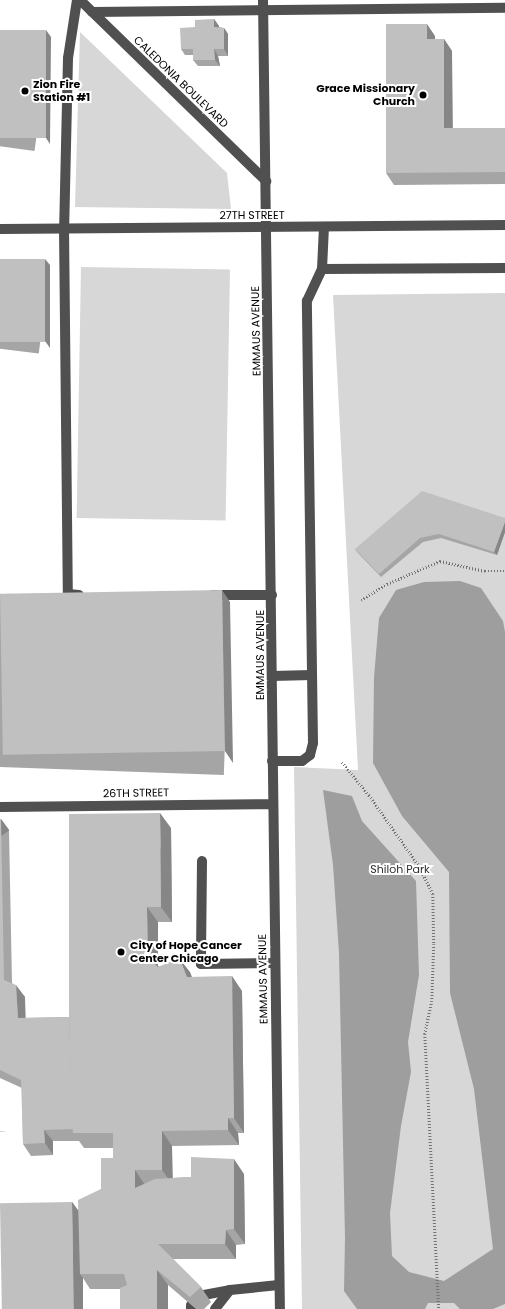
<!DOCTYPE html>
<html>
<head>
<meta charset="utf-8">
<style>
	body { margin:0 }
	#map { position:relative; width:505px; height:1309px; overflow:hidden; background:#fff; font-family:Poppins,sans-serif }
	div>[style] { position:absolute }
	.green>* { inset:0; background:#d7d7d7; transform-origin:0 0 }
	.water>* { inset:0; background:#9e9e9e }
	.minor-tunnel>* { height:10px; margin-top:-5px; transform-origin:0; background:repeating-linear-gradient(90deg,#d9d9d9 0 10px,transparent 0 15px) }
	.path>* { height:2.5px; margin-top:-1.25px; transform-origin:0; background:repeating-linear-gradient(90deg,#727272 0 1px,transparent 0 3px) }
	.minor>* { height:10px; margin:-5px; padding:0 5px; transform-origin:5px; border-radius:5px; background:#505050 }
	.wall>* { inset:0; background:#a5a5a5; transform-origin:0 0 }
	.shaded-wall>* { inset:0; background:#868686; transform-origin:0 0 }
	.building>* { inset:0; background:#c0c0c0; transform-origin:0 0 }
	.dots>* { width:11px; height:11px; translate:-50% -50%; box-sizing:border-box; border:2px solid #fff; border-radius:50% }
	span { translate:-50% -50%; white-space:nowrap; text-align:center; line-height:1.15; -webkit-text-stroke:4px #fff; paint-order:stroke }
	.street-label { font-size:11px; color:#000 }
	.poi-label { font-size:11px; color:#000; font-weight:700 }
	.left { translate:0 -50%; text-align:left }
	.right { translate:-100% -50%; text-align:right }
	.park-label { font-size:11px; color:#2e2e2e }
</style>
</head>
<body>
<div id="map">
	<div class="green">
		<i style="clip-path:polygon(80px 32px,227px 173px,231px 209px,75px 207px)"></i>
		<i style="left:81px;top:267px;width:149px;height:251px;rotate:1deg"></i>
		<i style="clip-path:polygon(505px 293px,505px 1309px,302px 1309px,294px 767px,358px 770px,333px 295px)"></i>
	</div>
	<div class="water">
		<i style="clip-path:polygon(460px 581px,481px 588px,503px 621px,505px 632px,505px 1304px,493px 1309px,460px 1309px,454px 1303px,428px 1303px,425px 1309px,357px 1309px,344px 1291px,345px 1238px,339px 953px,333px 865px,323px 790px,352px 796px,362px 821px,416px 881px,419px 975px,408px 1042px,411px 1072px,401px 1126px,390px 1213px,392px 1256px,409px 1272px,444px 1281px,493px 1249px,474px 1089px,450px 993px,449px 872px,402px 816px,373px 763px,374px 677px,379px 618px,396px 590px,424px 582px)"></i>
	</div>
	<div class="minor-tunnel">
		<i style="left:0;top:1131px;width:1px;rotate:90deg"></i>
	</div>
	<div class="path">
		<i style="left:361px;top:600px;width:31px;rotate:-32deg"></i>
		<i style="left:387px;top:584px;width:58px;rotate:-23.5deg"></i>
		<i style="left:440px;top:561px;width:46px;rotate:12.5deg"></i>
		<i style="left:485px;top:571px;width:20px"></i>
		<i style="left:342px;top:762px;width:43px;rotate:50.7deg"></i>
		<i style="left:369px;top:795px;width:87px;rotate:54.8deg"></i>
		<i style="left:419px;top:866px;width:31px;rotate:63deg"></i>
		<i style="left:433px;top:894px;width:50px;rotate:88.9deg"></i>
		<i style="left:434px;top:944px;width:57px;rotate:92deg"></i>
		<i style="left:432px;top:1001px;width:34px;rotate:102deg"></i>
		<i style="left:425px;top:1034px;width:275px;rotate:87.1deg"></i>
	</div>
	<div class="minor">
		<i style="left:77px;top:0;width:59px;rotate:98.8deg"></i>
		<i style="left:68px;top:58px;width:170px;rotate:91.3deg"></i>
		<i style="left:64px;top:228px;width:366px;rotate:89.4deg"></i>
		<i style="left:68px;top:594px;width:11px;rotate:5deg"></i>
		<i style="left:80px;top:0;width:260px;rotate:44.2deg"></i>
		<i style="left:263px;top:0;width:1309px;rotate:89.26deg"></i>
		<i style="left:92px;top:12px;width:413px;rotate:-0.6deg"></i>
		<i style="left:0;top:229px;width:505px;rotate:-0.45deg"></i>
		<i style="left:322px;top:269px;width:183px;rotate:-0.3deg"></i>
		<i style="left:213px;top:595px;width:59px"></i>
		<i style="left:272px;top:676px;width:40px;rotate:-1.4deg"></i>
		<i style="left:272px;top:761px;width:30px"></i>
		<i style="left:302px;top:761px;width:10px;rotate:-37deg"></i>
		<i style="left:310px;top:755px;width:12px;rotate:-76deg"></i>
		<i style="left:313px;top:743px;width:442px;rotate:-90.8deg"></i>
		<i style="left:307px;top:301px;width:35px;rotate:-65deg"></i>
		<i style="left:322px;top:269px;width:42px;rotate:-87.3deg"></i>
		<i style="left:0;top:807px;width:273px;rotate:-0.6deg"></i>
		<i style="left:202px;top:861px;width:103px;rotate:90.6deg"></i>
		<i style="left:201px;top:964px;width:74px;rotate:-0.8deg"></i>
		<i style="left:204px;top:1295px;width:26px;rotate:-11deg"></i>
		<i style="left:191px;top:1309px;width:4px;rotate:-90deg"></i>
		<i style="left:215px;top:1309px;width:24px;rotate:-52deg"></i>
		<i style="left:230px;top:1290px;width:49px;rotate:-5.8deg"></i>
	</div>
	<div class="wall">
		<i style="clip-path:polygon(214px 19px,219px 26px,219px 27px,224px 28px,228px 34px,228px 56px,218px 56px,220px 66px,198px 66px,193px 60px,193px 55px,185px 55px,181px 49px,195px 27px)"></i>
		<i style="left:0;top:30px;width:51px;height:115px;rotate:8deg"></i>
		<i style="clip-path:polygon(435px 36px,435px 39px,444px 39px,452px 51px,452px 128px,505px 128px,505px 184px,394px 185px,386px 173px)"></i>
		<i style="left:0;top:259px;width:50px;height:89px;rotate:7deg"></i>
		<i style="clip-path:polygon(505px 518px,505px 532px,497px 555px,441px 538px,423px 542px,381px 577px,357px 552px,355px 549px)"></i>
		<i style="left:0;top:594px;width:230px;height:173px;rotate:2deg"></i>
		<i style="clip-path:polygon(0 819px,1px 819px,9px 830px,12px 983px,25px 997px,25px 1018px,69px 1017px,171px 828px,172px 922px,158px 922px,158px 966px,190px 972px,191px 977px,242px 991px,244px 1133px,238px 1133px,239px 1145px,172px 1146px,172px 1178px,191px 1177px,244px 1174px,245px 1244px,236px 1245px,236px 1259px,173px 1259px,201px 1287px,211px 1302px,204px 1309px,196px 1309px,168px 1285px,168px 1309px,120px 1309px,120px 1289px,90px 1289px,83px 1278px,83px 1309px,72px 1202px,78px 1210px,101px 1189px,113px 1158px,113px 1148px,84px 1148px,79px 1141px,53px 1141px,53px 1155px,31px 1156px,23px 1144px,22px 1088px,0 1078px)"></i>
	</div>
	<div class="shaded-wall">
		<i style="clip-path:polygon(214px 19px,219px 26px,218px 33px,214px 27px)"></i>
		<i style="clip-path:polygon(427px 24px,435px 36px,435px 51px,427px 39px)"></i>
		<i style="clip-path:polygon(224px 28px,228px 34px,228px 56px,224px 49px)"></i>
		<i style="clip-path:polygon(46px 30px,51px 37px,50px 144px,46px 138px)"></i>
		<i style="clip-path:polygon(444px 39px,452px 51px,453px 140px,444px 128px)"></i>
		<i style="clip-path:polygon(214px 49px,218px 56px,220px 66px,215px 60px)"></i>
		<i style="clip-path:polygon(45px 259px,50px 265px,50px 348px,45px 341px)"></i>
		<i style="clip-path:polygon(505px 522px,505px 532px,497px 555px,494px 552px)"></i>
		<i style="clip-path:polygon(222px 590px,230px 602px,233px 763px,225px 751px)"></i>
		<i style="clip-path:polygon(160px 813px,171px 828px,172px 922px,161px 907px)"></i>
		<i style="left:1px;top:819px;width:14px;height:161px;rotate:54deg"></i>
		<i style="clip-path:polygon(147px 907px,158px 922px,158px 972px,148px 957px)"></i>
		<i style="clip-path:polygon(179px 958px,190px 972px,198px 992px,187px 977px)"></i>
		<i style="clip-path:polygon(232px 976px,242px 991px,244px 1133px,234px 1118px)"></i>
		<i style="clip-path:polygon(16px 985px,25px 997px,26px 1030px,18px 1018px)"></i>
		<i style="clip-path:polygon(228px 1118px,238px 1133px,239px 1145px,228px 1130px)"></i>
		<i style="clip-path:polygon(44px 1130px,53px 1141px,53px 1155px,45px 1143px)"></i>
		<i style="clip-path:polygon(162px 1131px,172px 1146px,173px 1185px,162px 1170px)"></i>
		<i style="clip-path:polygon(234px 1159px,244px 1174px,245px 1244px,234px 1229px)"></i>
		<i style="clip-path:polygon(135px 1170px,145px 1185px,135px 1188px)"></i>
		<i style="clip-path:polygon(72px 1202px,82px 1216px,80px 1274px,83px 1278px,83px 1309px,73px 1309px)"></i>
		<i style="clip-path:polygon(226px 1230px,236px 1245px,236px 1259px,225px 1244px)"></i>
		<i style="clip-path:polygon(157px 1270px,168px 1285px,168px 1309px,157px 1309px)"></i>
	</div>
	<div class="building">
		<i style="clip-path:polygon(214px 19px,214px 27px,224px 28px,224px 49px,214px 49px,215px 60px,193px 60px,193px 49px,181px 49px,180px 28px,195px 27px,195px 20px)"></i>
		<i style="clip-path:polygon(386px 24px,427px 24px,427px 39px,444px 39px,444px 128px,505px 128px,505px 172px,386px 173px)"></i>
		<i style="left:0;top:30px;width:46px;height:108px"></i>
		<i style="left:0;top:259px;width:45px;height:83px"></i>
		<i style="clip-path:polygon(422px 491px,505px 518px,505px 522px,494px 552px,439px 534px,420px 538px,379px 574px,355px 549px)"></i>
		<i style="left:222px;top:590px;width:161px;height:222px;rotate:89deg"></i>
		<i style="clip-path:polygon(160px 813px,161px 907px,147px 907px,148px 957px,158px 967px,179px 958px,187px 977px,232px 976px,234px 1118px,228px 1118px,228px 1130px,162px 1131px,162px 1170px,135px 1170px,135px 1188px,155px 1179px,191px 1177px,191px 1157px,234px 1159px,234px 1229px,226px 1230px,225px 1244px,158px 1244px,201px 1287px,190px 1297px,157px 1270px,157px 1309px,120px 1309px,120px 1288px,127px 1285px,124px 1274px,80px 1274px,78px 1200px,101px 1189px,101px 1158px,113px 1158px,113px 1133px,73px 1133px,72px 1125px,69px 1014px,69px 814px)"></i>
		<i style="clip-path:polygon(0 819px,1px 819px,4px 980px,16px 985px,18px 1018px,69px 1017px,73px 1129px,44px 1130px,45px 1143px,23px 1144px,21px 1080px,0 1070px)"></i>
		<i style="left:72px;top:1202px;width:107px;height:72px;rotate:89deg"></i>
	</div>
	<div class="dots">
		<i style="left:25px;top:91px;background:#000"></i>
		<i style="left:423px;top:95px;background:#000"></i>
		<i style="left:121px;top:952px;background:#000"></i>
	</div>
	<div class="street-label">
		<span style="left:181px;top:82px;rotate:44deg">CALEDONIA BOULEVARD</span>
		<span style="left:252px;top:215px">27TH STREET</span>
		<span style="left:256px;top:331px;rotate:-91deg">EMMAUS AVENUE</span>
		<span style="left:260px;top:655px;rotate:-90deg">EMMAUS AVENUE</span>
		<span style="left:136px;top:793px;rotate:-1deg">26TH STREET</span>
		<span style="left:263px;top:979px;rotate:-91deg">EMMAUS AVENUE</span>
	</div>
	<div class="poi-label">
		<span class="left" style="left:33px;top:91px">Zion Fire<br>Station #1</span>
		<span class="right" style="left:415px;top:95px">Grace Missionary<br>Church</span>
		<span class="left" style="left:130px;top:952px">City of Hope Cancer<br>Center Chicago</span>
	</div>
	<div class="park-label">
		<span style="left:400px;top:869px">Shiloh Park</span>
	</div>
</div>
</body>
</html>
